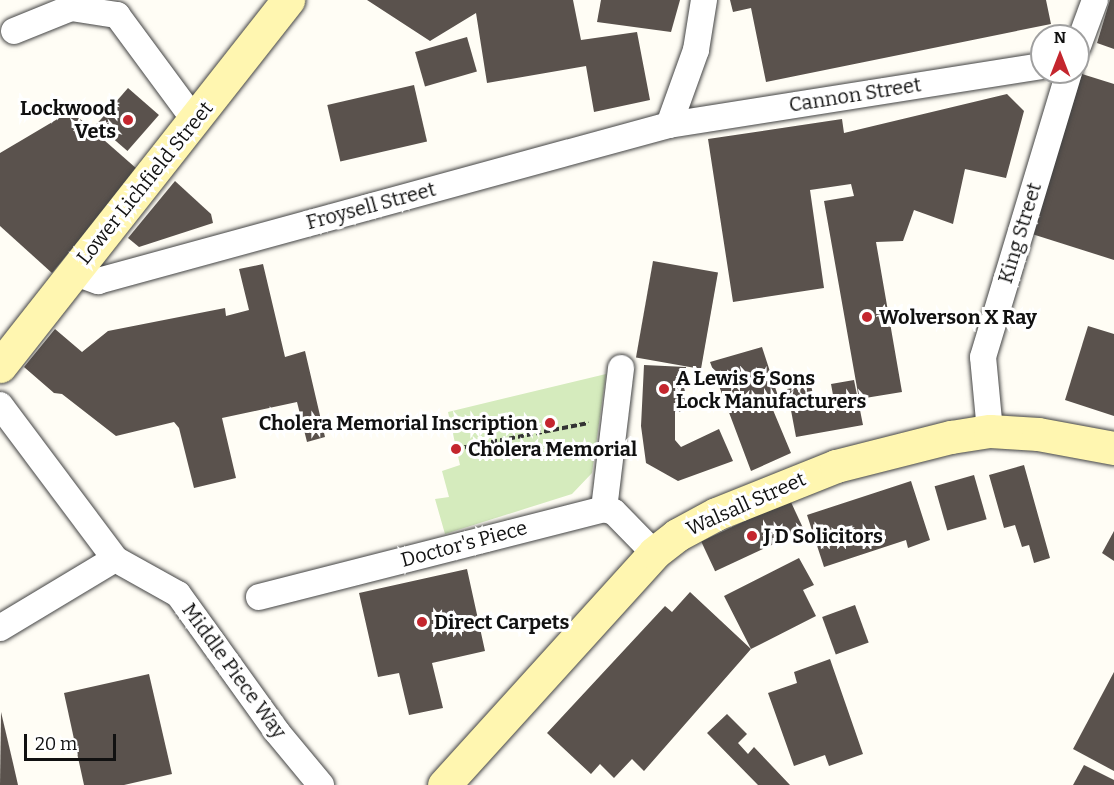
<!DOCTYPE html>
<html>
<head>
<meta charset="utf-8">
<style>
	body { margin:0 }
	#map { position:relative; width:1114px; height:785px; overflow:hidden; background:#fffdf5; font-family:Bitter,serif }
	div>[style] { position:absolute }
	.green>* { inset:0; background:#d5ebbd }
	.building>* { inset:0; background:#5a524d; transform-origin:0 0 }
	.path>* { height:4px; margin-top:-2px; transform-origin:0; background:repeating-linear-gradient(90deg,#333 0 6px,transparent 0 9px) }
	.roads { filter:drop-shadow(0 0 2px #444) drop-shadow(0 0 2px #444) }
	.street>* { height:26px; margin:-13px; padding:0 13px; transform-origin:13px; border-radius:13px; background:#fff }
	.secondary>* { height:33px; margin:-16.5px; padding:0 16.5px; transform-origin:16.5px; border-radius:16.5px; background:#fff6b0 }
	.dots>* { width:16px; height:16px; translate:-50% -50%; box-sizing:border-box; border:3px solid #fff; border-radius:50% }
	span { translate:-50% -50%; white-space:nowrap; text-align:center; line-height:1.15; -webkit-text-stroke:6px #fff; paint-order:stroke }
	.street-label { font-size:20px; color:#111 }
	.poi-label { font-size:20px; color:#111; font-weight:700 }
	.right { translate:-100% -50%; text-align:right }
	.left { translate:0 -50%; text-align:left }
	.north { position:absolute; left:1030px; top:24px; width:60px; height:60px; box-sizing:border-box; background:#fff; border:2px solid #a0a0a0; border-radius:50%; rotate:0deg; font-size:16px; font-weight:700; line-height:24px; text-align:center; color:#111 }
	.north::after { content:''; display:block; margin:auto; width:21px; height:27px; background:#c4262e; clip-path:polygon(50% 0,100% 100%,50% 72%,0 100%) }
	.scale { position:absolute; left:24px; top:734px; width:92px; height:27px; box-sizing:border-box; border:3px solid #111; border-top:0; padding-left:8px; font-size:18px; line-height:21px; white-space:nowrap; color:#111; -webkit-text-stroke:4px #fff; paint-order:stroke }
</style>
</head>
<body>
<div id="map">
	<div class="green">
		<i style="clip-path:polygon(606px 374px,592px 473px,572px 494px,445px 534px,435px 499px,449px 497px,442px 471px,460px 465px,448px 412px)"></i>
	</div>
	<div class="building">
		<i style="clip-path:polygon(367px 0,573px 0,581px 40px,637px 32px,650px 100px,594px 112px,586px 66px,487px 83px,476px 13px,430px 41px)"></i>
		<i style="clip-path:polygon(601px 0,680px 0,671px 32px,597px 22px)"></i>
		<i style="clip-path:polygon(730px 0,1046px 0,1051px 24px,766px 82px,751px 8px,733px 12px)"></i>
		<i style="clip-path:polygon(1110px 0,1114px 0,1114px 49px,1097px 43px)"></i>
		<i style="left:467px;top:37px;width:36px;height:54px;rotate:74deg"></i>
		<i style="clip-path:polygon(1082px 74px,1114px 84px,1114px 260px,1032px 234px)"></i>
		<i style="left:414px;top:85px;width:58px;height:89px;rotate:77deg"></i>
		<i style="left:128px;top:88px;width:41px;height:48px;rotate:41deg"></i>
		<i style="clip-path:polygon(1007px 94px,1024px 111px,1006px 178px,965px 169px,953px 224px,914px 210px,903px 241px,876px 242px,902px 392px,859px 399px,824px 201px,854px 196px,851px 184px,810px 190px,824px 288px,733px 302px,708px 139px,842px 119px,844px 133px)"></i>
		<i style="clip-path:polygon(71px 111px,137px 169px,52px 273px,0 226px,0 153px)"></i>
		<i style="clip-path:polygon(175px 181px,211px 214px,213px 223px,139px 247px,128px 238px)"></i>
		<i style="left:653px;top:261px;width:66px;height:98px;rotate:10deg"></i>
		<i style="clip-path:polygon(263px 264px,285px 357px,305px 351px,325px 437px,307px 442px,297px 402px,222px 418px,236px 478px,194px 488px,179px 428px,174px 422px,116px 436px,62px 394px,54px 393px,24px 367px,55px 329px,82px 352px,108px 331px,225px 308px,226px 316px,249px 310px,239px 269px)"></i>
		<i style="clip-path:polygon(1088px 326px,1114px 334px,1114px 416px,1065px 400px)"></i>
		<i style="clip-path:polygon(762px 347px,778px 396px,768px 398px,791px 453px,751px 471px,710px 362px)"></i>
		<i style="clip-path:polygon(644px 365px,686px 367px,684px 411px,675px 412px,675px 440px,681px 447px,719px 429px,733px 461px,678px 481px,646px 463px,641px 426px)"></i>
		<i style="clip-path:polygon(854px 380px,863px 425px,796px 437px,787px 389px,811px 385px,814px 399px,833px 395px,831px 384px)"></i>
		<i style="clip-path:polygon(1024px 465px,1050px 558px,1034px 563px,1029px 545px,1022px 547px,1015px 525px,1004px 528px,989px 475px)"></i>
		<i style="left:974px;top:475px;width:46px;height:41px;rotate:74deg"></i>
		<i style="clip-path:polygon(911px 481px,930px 540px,908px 548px,906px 540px,824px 567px,807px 515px)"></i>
		<i style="left:790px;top:500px;width:33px;height:98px;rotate:65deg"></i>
		<i style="clip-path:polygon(1114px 531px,1114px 561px,1102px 553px)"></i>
		<i style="clip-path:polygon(799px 558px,814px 585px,803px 590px,816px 616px,751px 649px,724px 596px)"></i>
		<i style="clip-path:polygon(467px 569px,485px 651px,432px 663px,443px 708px,409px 715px,399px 673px,378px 677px,359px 593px)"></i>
		<i style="clip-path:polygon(690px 592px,751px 649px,644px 771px,632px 759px,614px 778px,600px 764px,591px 774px,547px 733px,665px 606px,672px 612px)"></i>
		<i style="left:855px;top:605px;width:40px;height:35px;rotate:70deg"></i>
		<i style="clip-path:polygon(830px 659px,863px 754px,829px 766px,825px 755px,794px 766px,768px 693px,797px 683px,794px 672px)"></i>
		<i style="clip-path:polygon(1114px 672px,1114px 771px,1073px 749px)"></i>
		<i style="clip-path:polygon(149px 674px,172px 774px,124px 785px,84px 785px,64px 693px)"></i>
		<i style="clip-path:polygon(1px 712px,13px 763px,18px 785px,0 785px)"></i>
		<i style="clip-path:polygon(727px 714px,747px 734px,738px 743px,748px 754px,754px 747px,790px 785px,758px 785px,707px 733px)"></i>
		<i style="clip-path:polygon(1084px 765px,1114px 780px,1114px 785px,1073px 785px)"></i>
	</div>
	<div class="path">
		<i style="left:456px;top:449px;width:135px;rotate:-11.1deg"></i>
	</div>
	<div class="roads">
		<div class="street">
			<i style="left:14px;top:31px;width:61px;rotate:-22deg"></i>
			<i style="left:71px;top:8px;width:47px;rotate:8.7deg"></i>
			<i style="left:117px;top:15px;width:133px;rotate:53.6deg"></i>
			<i style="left:1078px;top:46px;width:49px;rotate:-69.7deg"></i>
			<i style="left:669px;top:125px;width:80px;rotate:-70.2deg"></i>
			<i style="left:696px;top:50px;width:51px;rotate:-80.9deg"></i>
			<i style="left:73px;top:272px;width:27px;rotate:20deg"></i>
			<i style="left:98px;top:281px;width:592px;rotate:-15.28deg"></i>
			<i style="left:669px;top:125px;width:378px;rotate:-9deg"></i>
			<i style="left:0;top:405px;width:192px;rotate:53.2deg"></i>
			<i style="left:115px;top:559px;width:72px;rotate:29.1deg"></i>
			<i style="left:178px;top:594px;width:170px;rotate:54.3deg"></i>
			<i style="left:277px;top:732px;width:69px;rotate:50.3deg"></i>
			<i style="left:990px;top:431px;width:74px;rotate:-95.4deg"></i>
			<i style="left:983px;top:357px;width:298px;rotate:-73.2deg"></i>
			<i style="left:604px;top:509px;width:142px;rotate:-83.1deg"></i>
			<i style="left:259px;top:597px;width:356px;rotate:-14.3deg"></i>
			<i style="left:604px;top:509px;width:10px;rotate:17deg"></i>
			<i style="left:614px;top:512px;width:57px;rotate:45.7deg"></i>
			<i style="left:0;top:628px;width:134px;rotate:-31deg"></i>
		</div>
		<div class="secondary">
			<i style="left:0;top:366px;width:466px;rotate:-51.8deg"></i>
			<i style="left:444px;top:785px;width:313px;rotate:-47.8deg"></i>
			<i style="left:654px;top:553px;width:29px;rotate:-38deg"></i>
			<i style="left:677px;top:535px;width:44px;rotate:-28.3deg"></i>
			<i style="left:716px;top:514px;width:129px;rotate:-21.8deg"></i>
			<i style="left:836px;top:466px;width:119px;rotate:-14.2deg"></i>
			<i style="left:951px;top:437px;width:39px;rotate:-9deg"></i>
			<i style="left:990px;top:431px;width:48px;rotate:3.6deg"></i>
			<i style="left:1038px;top:434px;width:77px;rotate:10.4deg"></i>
		</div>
	</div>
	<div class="dots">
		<i style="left:128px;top:120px;background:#c4262e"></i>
		<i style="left:867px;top:317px;background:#c4262e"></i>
		<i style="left:664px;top:389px;background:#c4262e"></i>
		<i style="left:550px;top:423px;background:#c4262e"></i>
		<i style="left:456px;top:449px;background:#c4262e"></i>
		<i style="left:752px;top:536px;background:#c4262e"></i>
		<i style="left:422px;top:622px;background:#c4262e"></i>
	</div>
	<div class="street-label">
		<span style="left:855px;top:95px;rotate:-9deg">Cannon Street</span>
		<span style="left:145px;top:183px;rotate:-51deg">Lower Lichfield Street</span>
		<span style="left:371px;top:206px;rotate:-15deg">Froysell Street</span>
		<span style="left:1020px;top:233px;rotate:-73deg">King Street</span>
		<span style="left:746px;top:504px;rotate:-24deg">Walsall Street</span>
		<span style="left:464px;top:544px;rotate:-15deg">Doctor's Piece</span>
		<span style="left:234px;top:671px;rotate:54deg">Middle Piece Way</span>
	</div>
	<div class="poi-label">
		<span class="right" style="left:116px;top:120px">Lockwood<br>Vets</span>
		<span class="left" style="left:879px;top:317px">Wolverson X Ray</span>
		<span class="left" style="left:676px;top:390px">A Lewis &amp; Sons<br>Lock Manufacturers</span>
		<span class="right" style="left:538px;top:423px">Cholera Memorial Inscription</span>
		<span class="left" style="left:468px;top:449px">Cholera Memorial</span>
		<span class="left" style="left:764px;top:536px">J D Solicitors</span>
		<span class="left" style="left:434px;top:622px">Direct Carpets</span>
	</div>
	<div class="north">N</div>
	<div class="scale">20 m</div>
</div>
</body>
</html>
